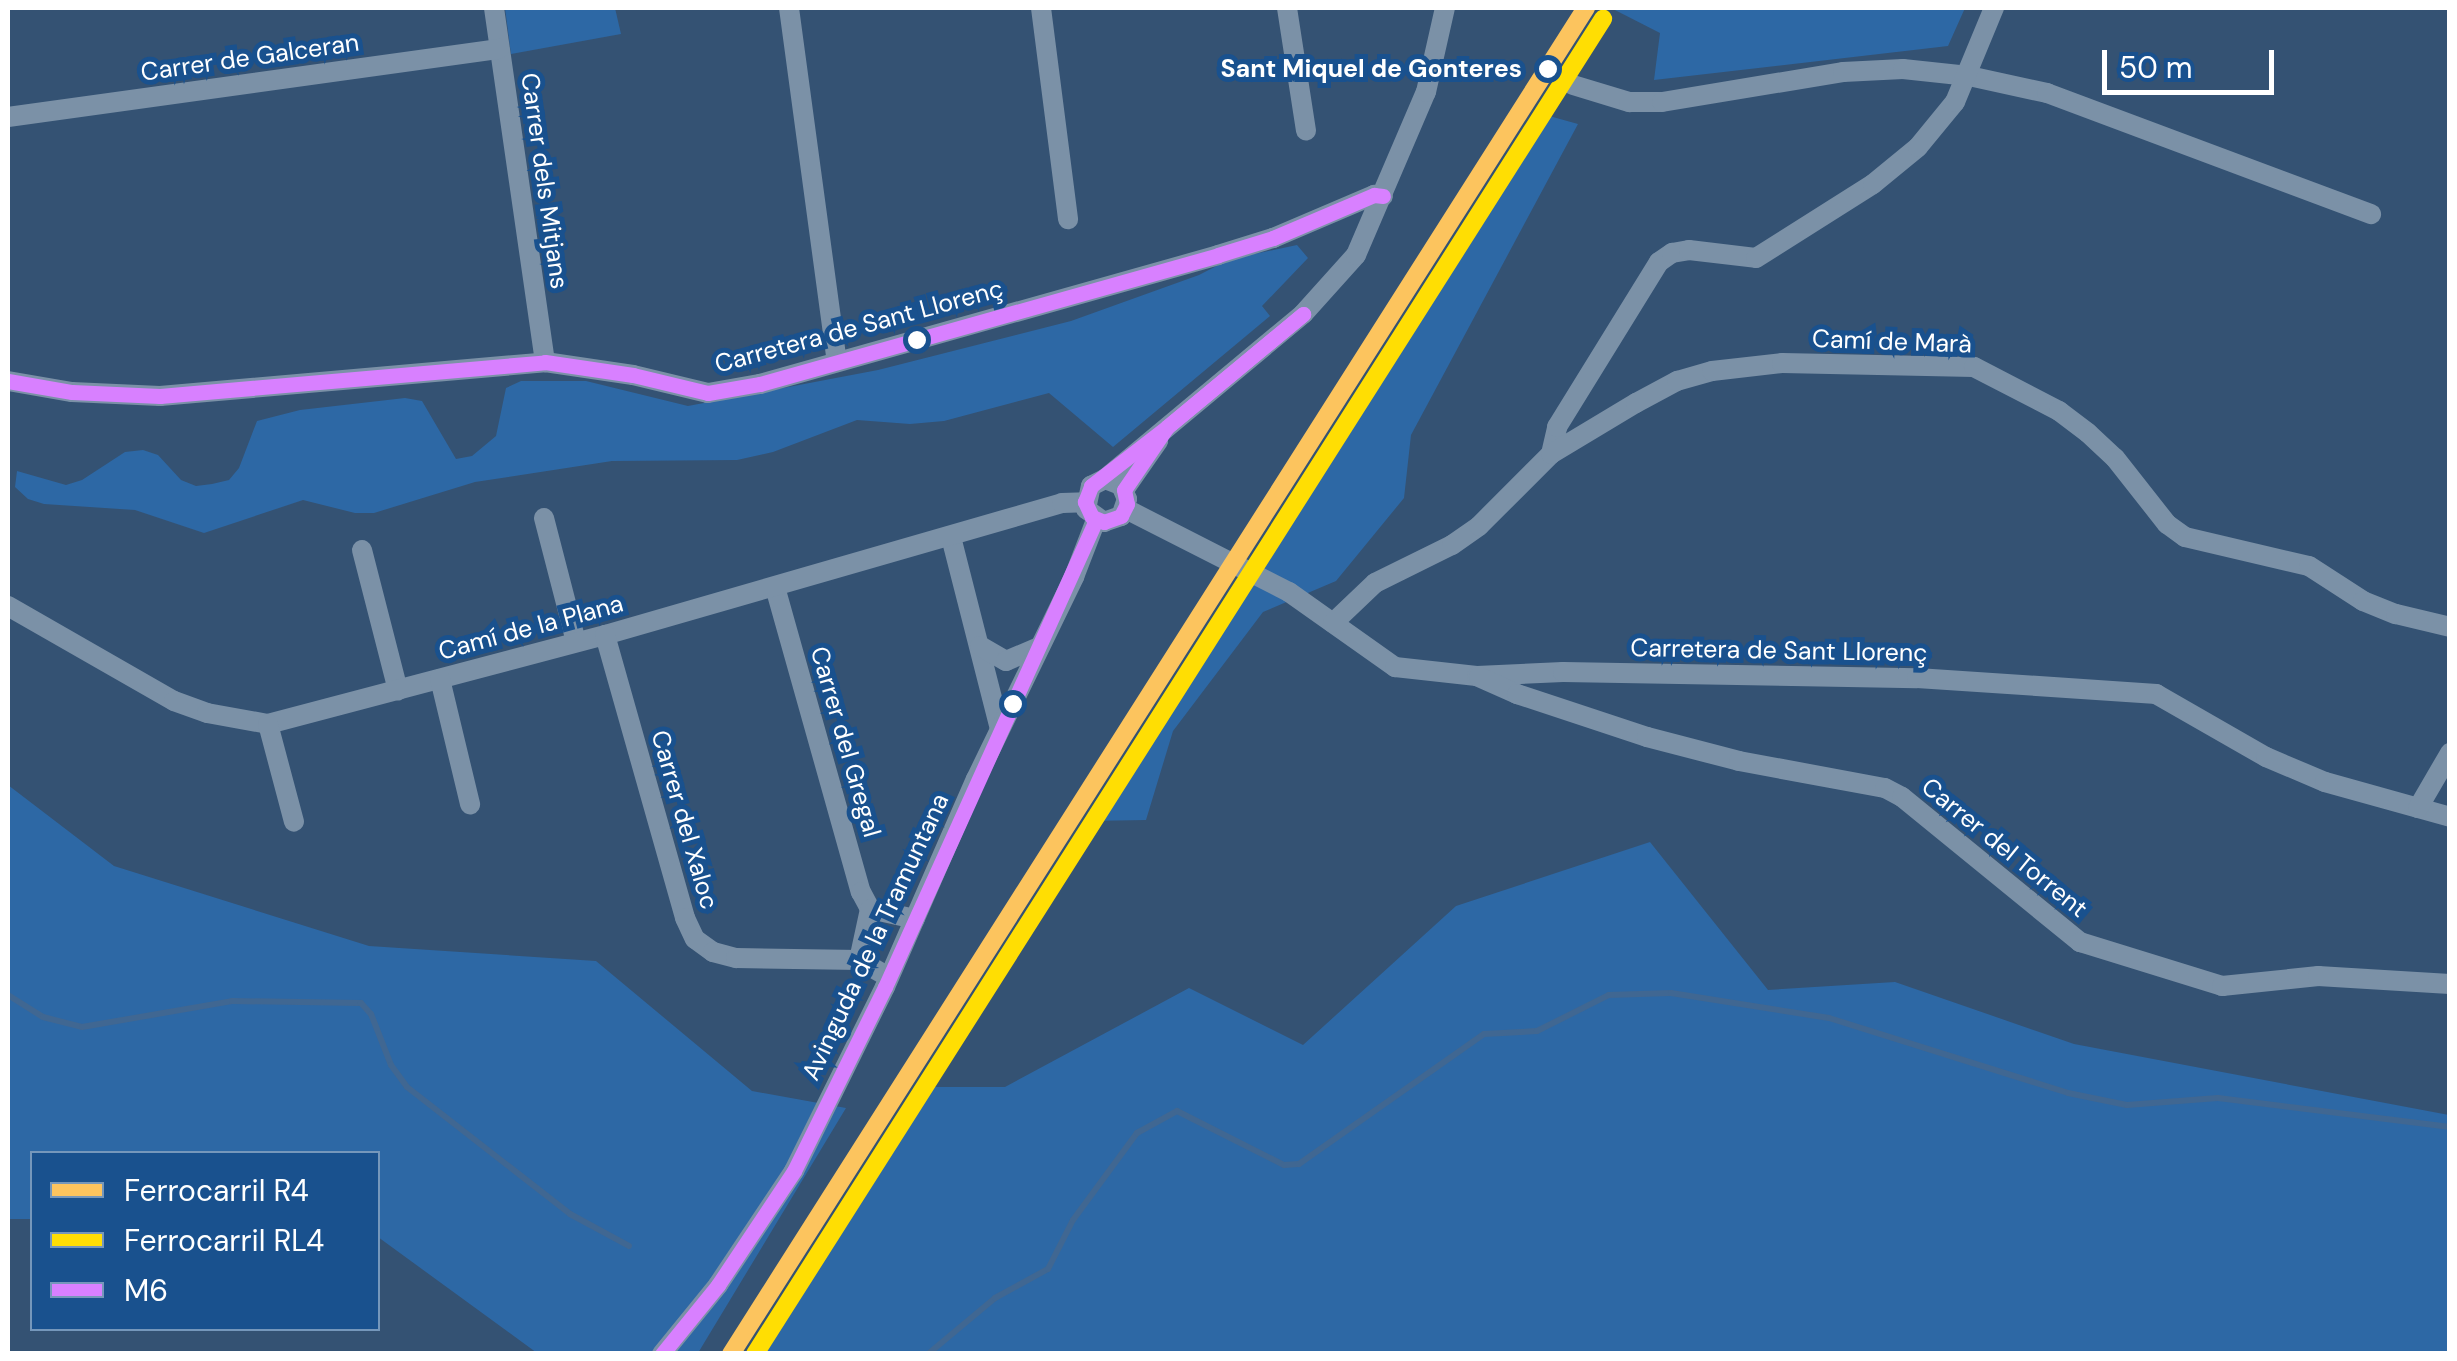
<!DOCTYPE html>
<html>
<head>
<meta charset="utf-8">
<style>
	body { margin:0 }
	#map { position:relative; width:2457px; height:1361px; overflow:hidden; background:#345273; font-family:"DM Sans",sans-serif }
	div>[style] { position:absolute }
	.green>* { inset:0; background:#2d68a5 }
	.stream>* { height:6px; margin:-3px; padding:0 3px; transform-origin:3px; border-radius:3px; background:#406792 }
	.street>* { height:20px; margin:-10px; padding:0 10px; transform-origin:10px; border-radius:10px; background:#7b91a7 }
	.bus-1>* { height:15px; margin:-7.5px; padding:0 7.5px; transform-origin:7.5px; border-radius:7.5px; background:#d880ff }
	.rail-1>* { height:18px; margin:-9px; padding:0 9px; transform-origin:9px; border-radius:9px; background:#fcc45e }
	.rail-2>* { height:18px; margin:-9px; padding:0 9px; transform-origin:9px; border-radius:9px; background:#ffde03 }
	.dots>* { width:28px; height:28px; translate:-50% -50%; box-sizing:border-box; border:5px solid #19518e; border-radius:50% }
	span { translate:-50% -50%; white-space:nowrap; text-align:center; line-height:1.15; -webkit-text-stroke:10px #19518e; paint-order:stroke }
	.street-label { font-size:25px; color:#fff }
	.stop-label { font-size:25px; color:#fff; font-weight:700 }
	.right { translate:-100% -50%; text-align:right }
	.frame { position:absolute; inset:0; border:10px solid #fff; pointer-events:none }
	.legend { position:absolute; left:30px; top:1151px; width:350px; height:180px; box-sizing:border-box; background:#19518e; border:2px solid #7597bb; margin:0; padding:12px 18px; list-style:none; font-size:30px; color:#fff }
	.legend li { display:flex; align-items:center; gap:20px; height:50px }
	.legend b { width:50px; border:2px solid #7597bb }
	.scale { position:absolute; left:2102px; top:50px; width:172px; height:45px; box-sizing:border-box; border:5px solid #fff; border-top:0; padding-left:12px; font-size:30px; line-height:35px; white-space:nowrap; color:#fff; -webkit-text-stroke:8px #19518e; paint-order:stroke }
</style>
</head>
<body>
<div id="map">
	<div class="green">
		<i style="clip-path:polygon(505px 8px,615px 8px,621px 34px,511px 54px)"></i>
		<i style="clip-path:polygon(1611px 8px,1965px 8px,1948px 46px,1654px 80px,1660px 33px)"></i>
		<i style="clip-path:polygon(1542px 114px,1578px 124px,1411px 435px,1404px 498px,1336px 581px,1263px 612px,1173px 731px,1146px 820px,1088px 821px)"></i>
		<i style="clip-path:polygon(1297px 245px,1308px 258px,1262px 306px,1270px 316px,1113px 447px,1049px 393px,944px 421px,910px 424px,857px 420px,773px 452px,737px 460px,612px 461px,475px 482px,374px 513px,355px 513px,303px 500px,204px 533px,135px 510px,44px 504px,28px 499px,15px 487px,17px 471px,66px 485px,82px 480px,125px 452px,143px 450px,158px 455px,181px 480px,196px 486px,212px 484px,229px 480px,239px 468px,257px 421px,300px 410px,405px 398px,422px 401px,456px 459px,472px 456px,496px 436px,506px 388px,521px 381px,586px 381px,688px 406px,878px 370px,1071px 321px,1199px 275px,1230px 259px)"></i>
		<i style="clip-path:polygon(8px 785px,114px 866px,369px 946px,596px 961px,752px 1091px,846px 1108px,698px 1353px,537px 1353px,378px 1237px,378px 1154px,32px 1154px,32px 1219px,8px 1219px)"></i>
		<i style="clip-path:polygon(1650px 842px,1768px 990px,1895px 982px,2074px 1044px,2449px 1115px,2449px 1353px,753px 1353px,835px 1230px,916px 1087px,1005px 1087px,1189px 988px,1303px 1045px,1456px 906px)"></i>
	</div>
	<div class="stream">
		<i style="left:8px;top:995px;width:41px;rotate:32.2deg"></i>
		<i style="left:43px;top:1017px;width:40px;rotate:14.4deg"></i>
		<i style="left:82px;top:1027px;width:152px;rotate:-9.8deg"></i>
		<i style="left:232px;top:1001px;width:129px;rotate:0.9deg"></i>
		<i style="left:361px;top:1003px;width:15px;rotate:48deg"></i>
		<i style="left:371px;top:1014px;width:55px;rotate:68.6deg"></i>
		<i style="left:391px;top:1065px;width:27px;rotate:54deg"></i>
		<i style="left:407px;top:1087px;width:207px;rotate:37.9deg"></i>
		<i style="left:570px;top:1214px;width:67px;rotate:28.5deg"></i>
		<i style="left:928px;top:1354px;width:87px;rotate:-39.9deg"></i>
		<i style="left:995px;top:1298px;width:60px;rotate:-28.7deg"></i>
		<i style="left:1048px;top:1269px;width:55px;rotate:-63deg"></i>
		<i style="left:1073px;top:1220px;width:108px;rotate:-53.7deg"></i>
		<i style="left:1137px;top:1133px;width:46px;rotate:-28.8deg"></i>
		<i style="left:1177px;top:1111px;width:120px;rotate:26.8deg"></i>
		<i style="left:1284px;top:1165px;width:15px;rotate:-4deg"></i>
		<i style="left:1299px;top:1164px;width:226px;rotate:-35.1deg"></i>
		<i style="left:1484px;top:1034px;width:53px;rotate:-3.2deg"></i>
		<i style="left:1537px;top:1031px;width:80px;rotate:-26.6deg"></i>
		<i style="left:1609px;top:995px;width:62px;rotate:-1.8deg"></i>
		<i style="left:1671px;top:993px;width:160px;rotate:9deg"></i>
		<i style="left:1829px;top:1018px;width:250px;rotate:17.4deg"></i>
		<i style="left:2068px;top:1093px;width:60px;rotate:11.5deg"></i>
		<i style="left:2127px;top:1105px;width:91px;rotate:-4.4deg"></i>
		<i style="left:2218px;top:1098px;width:234px;rotate:7.1deg"></i>
	</div>
	<div class="street">
		<i style="left:494px;top:8px;width:358px;rotate:81.8deg"></i>
		<i style="left:789px;top:8px;width:357px;rotate:82.3deg"></i>
		<i style="left:1041px;top:8px;width:213px;rotate:82.7deg"></i>
		<i style="left:1287px;top:8px;width:124px;rotate:81.2deg"></i>
		<i style="left:1573px;top:85px;width:59px;rotate:16.9deg"></i>
		<i style="left:1629px;top:102px;width:33px"></i>
		<i style="left:1662px;top:102px;width:183px;rotate:-9.4deg"></i>
		<i style="left:1843px;top:72px;width:60px;rotate:-2.9deg"></i>
		<i style="left:1903px;top:69px;width:66px;rotate:6.1deg"></i>
		<i style="left:1969px;top:76px;width:80px;rotate:12.3deg"></i>
		<i style="left:2047px;top:93px;width:346px;rotate:20.5deg"></i>
		<i style="left:8px;top:117px;width:496px;rotate:-7.9deg"></i>
		<i style="left:8px;top:381px;width:65px;rotate:9.8deg"></i>
		<i style="left:72px;top:392px;width:88px;rotate:2.6deg"></i>
		<i style="left:160px;top:396px;width:386px;rotate:-5deg"></i>
		<i style="left:545px;top:362px;width:89px;rotate:8.4deg"></i>
		<i style="left:633px;top:375px;width:77px;rotate:13.5deg"></i>
		<i style="left:708px;top:393px;width:53px;rotate:-9.8deg"></i>
		<i style="left:760px;top:384px;width:476px;rotate:-15.7deg"></i>
		<i style="left:1218px;top:255px;width:58px;rotate:-17.2deg"></i>
		<i style="left:1273px;top:238px;width:110px;rotate:-23.1deg"></i>
		<i style="left:1374px;top:195px;width:9px;rotate:6deg"></i>
		<i style="left:1551px;top:454px;width:28px;rotate:-77deg"></i>
		<i style="left:1557px;top:427px;width:194px;rotate:-58.3deg"></i>
		<i style="left:1659px;top:262px;width:16px;rotate:-35deg"></i>
		<i style="left:1672px;top:253px;width:17px;rotate:-10deg"></i>
		<i style="left:1689px;top:250px;width:67px;rotate:6.8deg"></i>
		<i style="left:1756px;top:258px;width:138px;rotate:-32.3deg"></i>
		<i style="left:1873px;top:184px;width:58px;rotate:-39.4deg"></i>
		<i style="left:1918px;top:147px;width:58px;rotate:-50.6deg"></i>
		<i style="left:1955px;top:102px;width:102px;rotate:-67.5deg"></i>
		<i style="left:1105px;top:479px;width:17px;rotate:21deg"></i>
		<i style="left:1121px;top:485px;width:15px;rotate:67deg"></i>
		<i style="left:1127px;top:499px;width:18px;rotate:109deg"></i>
		<i style="left:1121px;top:516px;width:18px;rotate:161deg"></i>
		<i style="left:1104px;top:522px;width:22px;rotate:-144deg"></i>
		<i style="left:1086px;top:509px;width:24px;rotate:-78deg"></i>
		<i style="left:1091px;top:486px;width:16px;rotate:-27deg"></i>
		<i style="left:1105px;top:479px;width:258px;rotate:-39.8deg"></i>
		<i style="left:1303px;top:314px;width:79px;rotate:-48.1deg"></i>
		<i style="left:1356px;top:255px;width:177px;rotate:-66.8deg"></i>
		<i style="left:1426px;top:92px;width:86px;rotate:-77.3deg"></i>
		<i style="left:1124px;top:490px;width:60px;rotate:-55.2deg"></i>
		<i style="left:1126px;top:509px;width:183px;rotate:27deg"></i>
		<i style="left:1289px;top:592px;width:130px;rotate:35.3deg"></i>
		<i style="left:1395px;top:667px;width:82px;rotate:6.3deg"></i>
		<i style="left:1477px;top:676px;width:86px;rotate:-2.7deg"></i>
		<i style="left:1563px;top:672px;width:354px;rotate:1deg"></i>
		<i style="left:1917px;top:678px;width:240px;rotate:3.8deg"></i>
		<i style="left:2156px;top:694px;width:127px;rotate:29.8deg"></i>
		<i style="left:2266px;top:757px;width:64px;rotate:23deg"></i>
		<i style="left:2325px;top:782px;width:130px;rotate:15.6deg"></i>
		<i style="left:544px;top:518px;width:128px;rotate:75.5deg"></i>
		<i style="left:951px;top:537px;width:198px;rotate:75.7deg"></i>
		<i style="left:362px;top:550px;width:145px;rotate:75.6deg"></i>
		<i style="left:775px;top:587px;width:317px;rotate:74.3deg"></i>
		<i style="left:861px;top:892px;width:19px;rotate:62deg"></i>
		<i style="left:870px;top:909px;width:46px;rotate:12.5deg"></i>
		<i style="left:8px;top:606px;width:191px;rotate:29.8deg"></i>
		<i style="left:174px;top:701px;width:35px;rotate:20deg"></i>
		<i style="left:207px;top:713px;width:62px;rotate:10.2deg"></i>
		<i style="left:268px;top:724px;width:349px;rotate:-14.8deg"></i>
		<i style="left:605px;top:635px;width:476px;rotate:-16.1deg"></i>
		<i style="left:1062px;top:503px;width:23px;rotate:-2deg"></i>
		<i style="left:1333px;top:623px;width:58px;rotate:-43.6deg"></i>
		<i style="left:1375px;top:583px;width:86px;rotate:-26.3deg"></i>
		<i style="left:1452px;top:545px;width:33px;rotate:-35deg"></i>
		<i style="left:1479px;top:526px;width:102px;rotate:-45deg"></i>
		<i style="left:1551px;top:454px;width:99px;rotate:-31deg"></i>
		<i style="left:1636px;top:403px;width:47px;rotate:-28.2deg"></i>
		<i style="left:1677px;top:381px;width:36px;rotate:-16deg"></i>
		<i style="left:1712px;top:371px;width:70px;rotate:-6.5deg"></i>
		<i style="left:1782px;top:363px;width:192px;rotate:1.2deg"></i>
		<i style="left:1974px;top:367px;width:96px;rotate:27.4deg"></i>
		<i style="left:2059px;top:411px;width:36px;rotate:37deg"></i>
		<i style="left:2088px;top:433px;width:37px;rotate:43deg"></i>
		<i style="left:2115px;top:458px;width:84px;rotate:51.8deg"></i>
		<i style="left:2167px;top:524px;width:22px;rotate:36deg"></i>
		<i style="left:2185px;top:537px;width:127px;rotate:13.2deg"></i>
		<i style="left:2309px;top:566px;width:64px;rotate:32.9deg"></i>
		<i style="left:2363px;top:601px;width:35px;rotate:22deg"></i>
		<i style="left:2396px;top:614px;width:56px;rotate:13.5deg"></i>
		<i style="left:605px;top:635px;width:294px;rotate:74.2deg"></i>
		<i style="left:685px;top:918px;width:23px;rotate:65deg"></i>
		<i style="left:695px;top:939px;width:22px;rotate:36deg"></i>
		<i style="left:713px;top:952px;width:24px;rotate:15deg"></i>
		<i style="left:736px;top:958px;width:123px;rotate:0.9deg"></i>
		<i style="left:859px;top:960px;width:34px;rotate:30deg"></i>
		<i style="left:980px;top:646px;width:30px;rotate:30deg"></i>
		<i style="left:1006px;top:661px;width:36px;rotate:-23deg"></i>
		<i style="left:1479px;top:677px;width:42px;rotate:24.1deg"></i>
		<i style="left:1517px;top:694px;width:137px;rotate:18.3deg"></i>
		<i style="left:1647px;top:737px;width:95px;rotate:14.6deg"></i>
		<i style="left:1739px;top:761px;width:148px;rotate:10.5deg"></i>
		<i style="left:1885px;top:788px;width:19px;rotate:28deg"></i>
		<i style="left:1902px;top:797px;width:230px;rotate:39.2deg"></i>
		<i style="left:2080px;top:942px;width:149px;rotate:17.2deg"></i>
		<i style="left:2222px;top:986px;width:97px;rotate:-5.9deg"></i>
		<i style="left:2318px;top:976px;width:132px;rotate:3.5deg"></i>
		<i style="left:440px;top:679px;width:129px;rotate:76.5deg"></i>
		<i style="left:268px;top:724px;width:101px;rotate:75.1deg"></i>
		<i style="left:2418px;top:808px;width:64px;rotate:-59.8deg"></i>
		<i style="left:859px;top:960px;width:52px;rotate:-77.8deg"></i>
		<i style="left:662px;top:1354px;width:89px;rotate:-50.9deg"></i>
		<i style="left:718px;top:1285px;width:137px;rotate:-56.3deg"></i>
		<i style="left:794px;top:1171px;width:205px;rotate:-63.7deg"></i>
		<i style="left:885px;top:987px;width:227px;rotate:-66.4deg"></i>
		<i style="left:976px;top:779px;width:225px;rotate:-64.1deg"></i>
		<i style="left:1074px;top:577px;width:61px;rotate:-68.9deg"></i>
	</div>
	<div class="bus-1">
		<i style="left:8px;top:381px;width:65px;rotate:9.8deg"></i>
		<i style="left:72px;top:392px;width:88px;rotate:2.6deg"></i>
		<i style="left:160px;top:396px;width:386px;rotate:-5deg"></i>
		<i style="left:545px;top:362px;width:89px;rotate:8.4deg"></i>
		<i style="left:633px;top:375px;width:77px;rotate:13.5deg"></i>
		<i style="left:708px;top:393px;width:53px;rotate:-9.8deg"></i>
		<i style="left:760px;top:384px;width:476px;rotate:-15.7deg"></i>
		<i style="left:1218px;top:255px;width:58px;rotate:-17.2deg"></i>
		<i style="left:1273px;top:238px;width:110px;rotate:-23.1deg"></i>
		<i style="left:1374px;top:195px;width:9px;rotate:6deg"></i>
		<i style="left:1167px;top:427px;width:76px;rotate:124.3deg"></i>
		<i style="left:1124px;top:490px;width:14px;rotate:78deg"></i>
		<i style="left:1127px;top:504px;width:13px;rotate:117deg"></i>
		<i style="left:1121px;top:516px;width:18px;rotate:161deg"></i>
		<i style="left:1104px;top:522px;width:13px;rotate:-157deg"></i>
		<i style="left:1092px;top:517px;width:17px;rotate:-115deg"></i>
		<i style="left:1085px;top:502px;width:17px;rotate:-69deg"></i>
		<i style="left:1091px;top:486px;width:96px;rotate:-37.8deg"></i>
		<i style="left:1167px;top:427px;width:177px;rotate:-39.7deg"></i>
		<i style="left:1167px;top:427px;width:177px;rotate:-39.7deg"></i>
		<i style="left:662px;top:1354px;width:89px;rotate:-50.9deg"></i>
		<i style="left:718px;top:1285px;width:137px;rotate:-56.3deg"></i>
		<i style="left:794px;top:1171px;width:205px;rotate:-63.7deg"></i>
		<i style="left:885px;top:987px;width:512px;rotate:-65.69deg"></i>
	</div>
	<div class="rail-1">
		<i style="left:731px;top:1354px;width:1595px;rotate:-57.58deg"></i>
	</div>
	<div class="rail-2">
		<i style="left:755px;top:1354px;width:1582px;rotate:-57.58deg"></i>
	</div>
	<div class="dots">
		<i style="left:1548px;top:69px;background:#fff"></i>
		<i style="left:917px;top:340px;background:#fff"></i>
		<i style="left:1013px;top:704px;background:#fff"></i>
	</div>
	<div class="street-label">
		<span style="left:250px;top:58px;rotate:-8deg">Carrer de Galceran</span>
		<span style="left:544px;top:181px;rotate:82deg">Carrer dels Mitjans</span>
		<span style="left:859px;top:327px;rotate:-15deg">Carretera de Sant Llorenç</span>
		<span style="left:1892px;top:342px;rotate:2deg">Camí de Marà</span>
		<span style="left:531px;top:628px;rotate:-15deg">Camí de la Plana</span>
		<span style="left:1779px;top:651px;rotate:1deg">Carretera de Sant Llorenç</span>
		<span style="left:845px;top:742px;rotate:74deg">Carrer del Gregal</span>
		<span style="left:684px;top:820px;rotate:74deg">Carrer del Xaloc</span>
		<span style="left:2004px;top:848px;rotate:39deg">Carrer del Torrent</span>
		<span style="left:876px;top:937px;rotate:-65deg">Avinguda de la Tramuntana</span>
	</div>
	<div class="stop-label">
		<span class="right" style="left:1522px;top:69px">Sant Miquel de Gonteres</span>
	</div>
	<div class="frame"></div>
	<ul class="legend">
	<li><b style="height:12px;background:#fcc45e"></b>Ferrocarril R4</li>
	<li><b style="height:12px;background:#ffde03"></b>Ferrocarril RL4</li>
	<li><b style="height:12px;background:#d880ff"></b>M6</li>
	</ul>
	<div class="scale">50 m</div>
</div>
</body>
</html>
